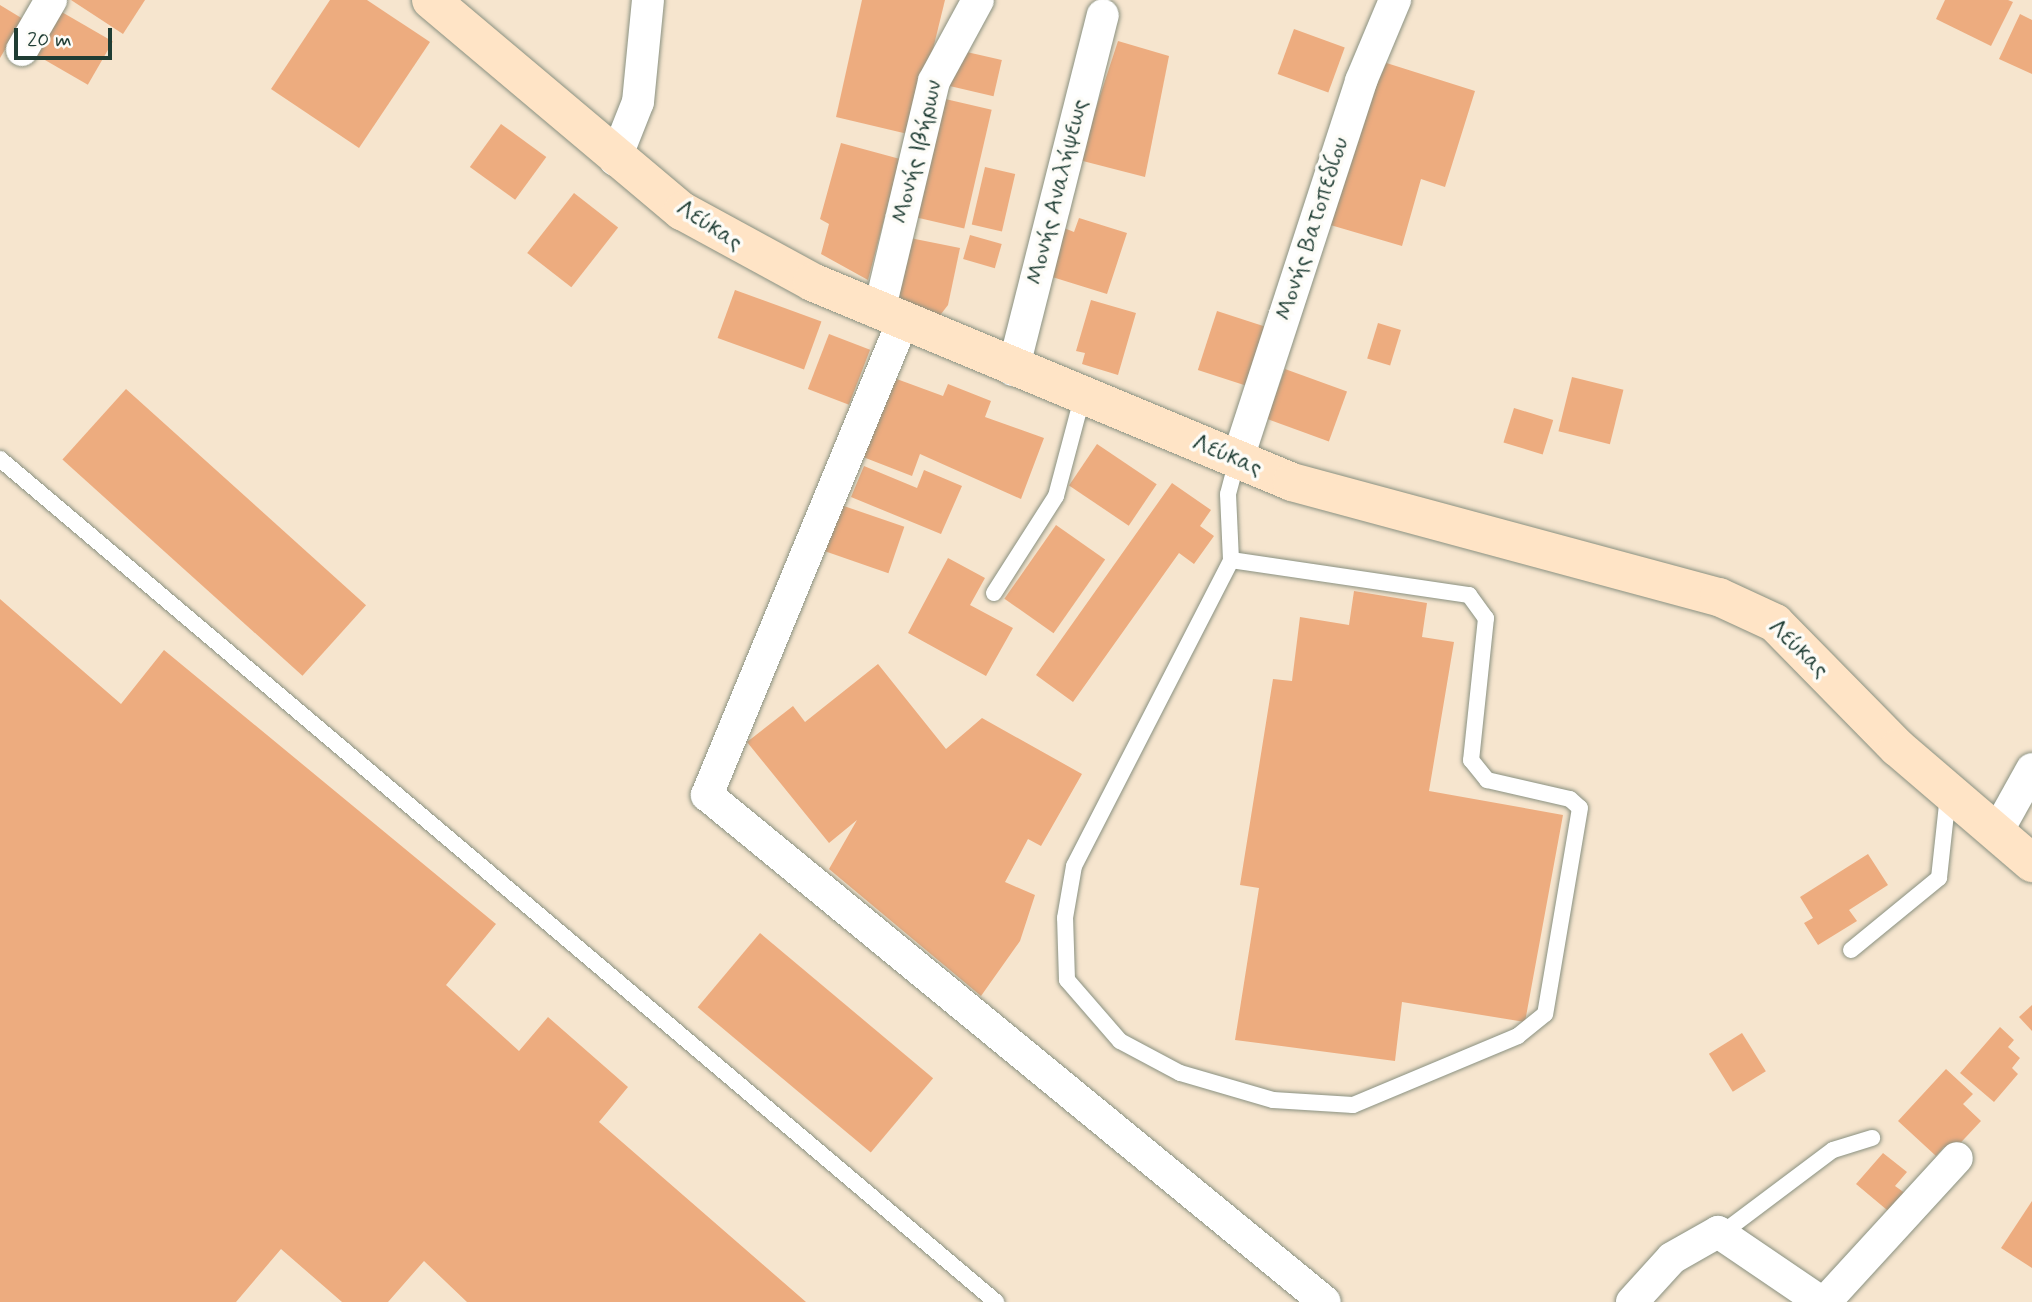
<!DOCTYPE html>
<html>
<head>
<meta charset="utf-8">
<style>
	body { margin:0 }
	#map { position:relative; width:2032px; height:1302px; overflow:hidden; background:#f6e5ce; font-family:Mynerve,sans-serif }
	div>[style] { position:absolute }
	.building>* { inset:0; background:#edac7f; transform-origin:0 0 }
	.roads { filter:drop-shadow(0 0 2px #8a9181) drop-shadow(0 0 2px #8a9181) }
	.lane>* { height:16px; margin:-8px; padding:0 8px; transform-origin:8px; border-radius:8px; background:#fff }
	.street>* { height:32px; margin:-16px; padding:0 16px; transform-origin:16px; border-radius:16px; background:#fff }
	.secondary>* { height:38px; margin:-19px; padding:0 19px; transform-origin:19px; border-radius:19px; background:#ffe4c6 }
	span { translate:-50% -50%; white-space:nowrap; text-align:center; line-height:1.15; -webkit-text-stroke:7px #fdfcf7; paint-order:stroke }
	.street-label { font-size:23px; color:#1f3d34 }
	.scale { position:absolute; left:14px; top:28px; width:98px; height:32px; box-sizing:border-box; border:4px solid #1f3d34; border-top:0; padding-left:9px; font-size:21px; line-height:24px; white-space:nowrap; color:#1f3d34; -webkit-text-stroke:5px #fdfcf7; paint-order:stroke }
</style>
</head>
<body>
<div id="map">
	<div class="building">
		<i style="clip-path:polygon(71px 0,145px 0,123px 34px)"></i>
		<i style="clip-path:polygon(330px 0,367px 0,430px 42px,359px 148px,271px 89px)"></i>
		<i style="clip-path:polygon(862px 0,945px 0,912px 135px,836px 117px)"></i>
		<i style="clip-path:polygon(1945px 0,2008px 0,2013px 2px,1991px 46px,1936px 19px)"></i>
		<i style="clip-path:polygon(0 5px,23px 19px,0 58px)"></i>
		<i style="left:60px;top:11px;width:61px;height:50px;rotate:30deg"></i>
		<i style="clip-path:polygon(2020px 14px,2032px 20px,2032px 74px,1999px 59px)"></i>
		<i style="left:1294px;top:29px;width:54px;height:48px;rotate:20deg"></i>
		<i style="clip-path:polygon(1118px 41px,1169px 56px,1145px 177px,1079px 160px)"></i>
		<i style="left:958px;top:50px;width:45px;height:37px;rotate:13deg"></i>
		<i style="clip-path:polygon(1377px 60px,1475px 91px,1445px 187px,1421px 179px,1402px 246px,1327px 224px)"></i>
		<i style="left:941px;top:98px;width:52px;height:122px;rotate:13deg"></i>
		<i style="left:501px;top:124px;width:56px;height:53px;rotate:36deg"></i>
		<i style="clip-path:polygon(841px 143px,900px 159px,868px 280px,821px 254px,829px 224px,820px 219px)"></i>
		<i style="left:985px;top:167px;width:31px;height:59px;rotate:13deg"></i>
		<i style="left:574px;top:193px;width:56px;height:76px;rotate:38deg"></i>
		<i style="clip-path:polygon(1079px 218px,1127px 233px,1107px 294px,1049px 276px,1064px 228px,1074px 232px)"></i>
		<i style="left:970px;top:235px;width:33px;height:25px;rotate:16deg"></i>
		<i style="clip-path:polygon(910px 238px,960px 248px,948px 305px,938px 318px,897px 296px)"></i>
		<i style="left:735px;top:290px;width:92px;height:51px;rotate:20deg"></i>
		<i style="clip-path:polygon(1091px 300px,1136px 313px,1118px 375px,1082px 364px,1085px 353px,1076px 351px)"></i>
		<i style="left:1217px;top:311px;width:51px;height:62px;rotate:18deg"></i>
		<i style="left:1378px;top:323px;width:24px;height:37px;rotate:17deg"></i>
		<i style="left:829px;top:334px;width:44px;height:59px;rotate:21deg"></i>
		<i style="left:1285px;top:369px;width:66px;height:53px;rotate:20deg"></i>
		<i style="left:1572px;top:377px;width:53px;height:56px;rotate:14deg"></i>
		<i style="clip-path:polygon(894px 378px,943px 396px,948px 384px,991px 401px,985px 417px,1044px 438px,1021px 499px,920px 454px,912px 476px,863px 457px)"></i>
		<i style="left:126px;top:389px;width:323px;height:95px;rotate:42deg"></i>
		<i style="left:1514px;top:408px;width:41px;height:36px;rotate:17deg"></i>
		<i style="left:1097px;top:444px;width:72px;height:50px;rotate:34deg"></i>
		<i style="clip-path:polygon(864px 466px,917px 488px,924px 470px,962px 486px,941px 534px,851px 497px)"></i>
		<i style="clip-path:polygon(1172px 483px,1211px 510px,1200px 526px,1214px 536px,1194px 564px,1179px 553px,1073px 702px,1036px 675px)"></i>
		<i style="left:841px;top:505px;width:67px;height:49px;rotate:19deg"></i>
		<i style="left:1056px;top:525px;width:60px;height:90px;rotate:35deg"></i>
		<i style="clip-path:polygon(948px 558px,985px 578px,970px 605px,1013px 628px,986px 676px,908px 633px)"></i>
		<i style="clip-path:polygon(1354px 591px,1427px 603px,1422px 637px,1454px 642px,1429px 791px,1563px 815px,1525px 1022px,1402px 1002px,1395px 1061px,1235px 1040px,1259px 888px,1240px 885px,1273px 679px,1292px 681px,1300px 617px,1349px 625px)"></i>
		<i style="clip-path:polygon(0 599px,121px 704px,164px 650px,496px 924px,446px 985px,519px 1051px,548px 1017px,628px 1087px,599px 1122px,806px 1302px,467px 1302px,424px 1261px,388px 1302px,342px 1302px,281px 1249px,236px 1302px,0 1302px)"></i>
		<i style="clip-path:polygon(878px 664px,946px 749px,982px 718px,1082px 774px,1041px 846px,1028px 839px,1005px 882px,1035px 895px,1020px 941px,981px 996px,829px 869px,857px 820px,829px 843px,747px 742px,793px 706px,805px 722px)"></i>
		<i style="clip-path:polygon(1868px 854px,1888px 885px,1849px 910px,1857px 921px,1818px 945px,1804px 923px,1813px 918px,1800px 897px)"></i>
		<i style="left:760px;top:933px;width:226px;height:97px;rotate:40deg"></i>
		<i style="clip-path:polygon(2032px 1005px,2032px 1031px,2019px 1017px)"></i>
		<i style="clip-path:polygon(2000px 1027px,2014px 1040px,2008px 1047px,2020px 1058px,2012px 1068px,2018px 1074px,1994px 1102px,1960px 1073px)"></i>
		<i style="left:1742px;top:1033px;width:45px;height:39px;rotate:58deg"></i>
		<i style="clip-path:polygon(1946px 1069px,1973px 1094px,1963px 1104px,1981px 1121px,1951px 1153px,1944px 1147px,1936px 1156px,1898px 1121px)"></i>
		<i style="clip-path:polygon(1883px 1153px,1907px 1172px,1895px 1186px,1909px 1196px,1893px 1215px,1856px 1184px)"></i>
		<i style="clip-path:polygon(2032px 1201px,2032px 1268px,2001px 1248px)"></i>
	</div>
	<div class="roads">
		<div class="lane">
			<i style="left:0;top:459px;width:1305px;rotate:40.24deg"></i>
			<i style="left:1231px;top:560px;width:241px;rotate:8.4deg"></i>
			<i style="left:1469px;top:595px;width:29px;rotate:54deg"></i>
			<i style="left:1486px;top:618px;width:143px;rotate:96deg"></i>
			<i style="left:1471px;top:760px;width:26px;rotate:51deg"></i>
			<i style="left:1487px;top:780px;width:85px;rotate:12.9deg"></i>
			<i style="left:1570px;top:799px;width:13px;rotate:42deg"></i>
			<i style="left:1580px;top:808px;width:209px;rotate:99.6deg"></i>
			<i style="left:1545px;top:1014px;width:35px;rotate:141deg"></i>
			<i style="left:1518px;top:1036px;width:179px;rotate:157.3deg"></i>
			<i style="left:1353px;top:1105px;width:80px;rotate:-176.4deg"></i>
			<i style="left:1273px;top:1100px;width:97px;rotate:-163.8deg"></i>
			<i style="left:1180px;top:1073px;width:68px;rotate:-151.9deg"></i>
			<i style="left:1120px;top:1041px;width:81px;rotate:-131deg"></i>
			<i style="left:1067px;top:980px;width:62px;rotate:-91.8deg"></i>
			<i style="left:1065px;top:918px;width:53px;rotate:-80.2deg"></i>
			<i style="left:1074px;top:866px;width:344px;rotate:-62.8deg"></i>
			<i style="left:1231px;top:560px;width:66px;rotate:-92.6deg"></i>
			<i style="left:1228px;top:494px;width:34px;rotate:-75deg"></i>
			<i style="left:994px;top:593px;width:115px;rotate:-57.4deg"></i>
			<i style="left:1056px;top:496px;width:101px;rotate:-75.1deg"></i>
			<i style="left:1851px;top:950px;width:114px;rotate:-39.3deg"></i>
			<i style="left:1939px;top:878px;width:83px;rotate:-83.8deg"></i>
			<i style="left:1721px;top:1234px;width:140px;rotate:-36.9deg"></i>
			<i style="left:1833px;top:1150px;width:41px;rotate:-17.1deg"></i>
		</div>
		<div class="street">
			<i style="left:22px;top:50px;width:58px;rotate:-59.9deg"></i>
			<i style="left:615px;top:160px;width:62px;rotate:-68.4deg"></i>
			<i style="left:638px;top:102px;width:102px;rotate:-84.4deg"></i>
			<i style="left:879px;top:312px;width:237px;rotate:-76.6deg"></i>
			<i style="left:934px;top:81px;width:92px;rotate:-61.5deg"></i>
			<i style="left:902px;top:323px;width:511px;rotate:112.45deg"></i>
			<i style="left:707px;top:795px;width:799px;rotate:39.37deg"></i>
			<i style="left:1013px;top:370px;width:366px;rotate:-75.8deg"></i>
			<i style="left:1237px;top:461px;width:400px;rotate:-71.9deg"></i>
			<i style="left:1361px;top:81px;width:88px;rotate:-67.2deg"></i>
			<i style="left:1997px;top:832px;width:72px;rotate:-60.9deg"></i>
			<i style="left:1632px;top:1302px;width:59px;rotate:-47.7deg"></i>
			<i style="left:1672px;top:1258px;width:53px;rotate:-29.5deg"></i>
			<i style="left:1718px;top:1232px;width:125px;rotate:34.2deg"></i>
			<i style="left:1825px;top:1302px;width:195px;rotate:-47.5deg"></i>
		</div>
		<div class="secondary">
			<i style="left:431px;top:0;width:328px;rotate:40.1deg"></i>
			<i style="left:682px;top:211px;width:148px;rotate:28.6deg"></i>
			<i style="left:812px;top:282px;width:520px;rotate:22.62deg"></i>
			<i style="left:1292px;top:482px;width:442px;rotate:15.1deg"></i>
			<i style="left:1719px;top:597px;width:62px;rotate:24.9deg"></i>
			<i style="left:1775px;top:623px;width:175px;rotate:45.5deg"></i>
			<i style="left:1898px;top:748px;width:177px;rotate:40.6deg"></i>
		</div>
	</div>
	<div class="street-label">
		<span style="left:918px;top:152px;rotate:-76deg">Μονής Ιβήρων</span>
		<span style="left:1058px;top:192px;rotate:-76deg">Μονής Αναλήψεως</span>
		<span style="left:709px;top:226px;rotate:32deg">Λεύκας</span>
		<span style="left:1313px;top:229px;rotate:-72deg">Μονής Βατοπεδίου</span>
		<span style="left:1227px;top:456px;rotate:22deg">Λεύκας</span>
		<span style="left:1798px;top:649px;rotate:43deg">Λεύκας</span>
	</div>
	<div class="scale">20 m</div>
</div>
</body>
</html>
